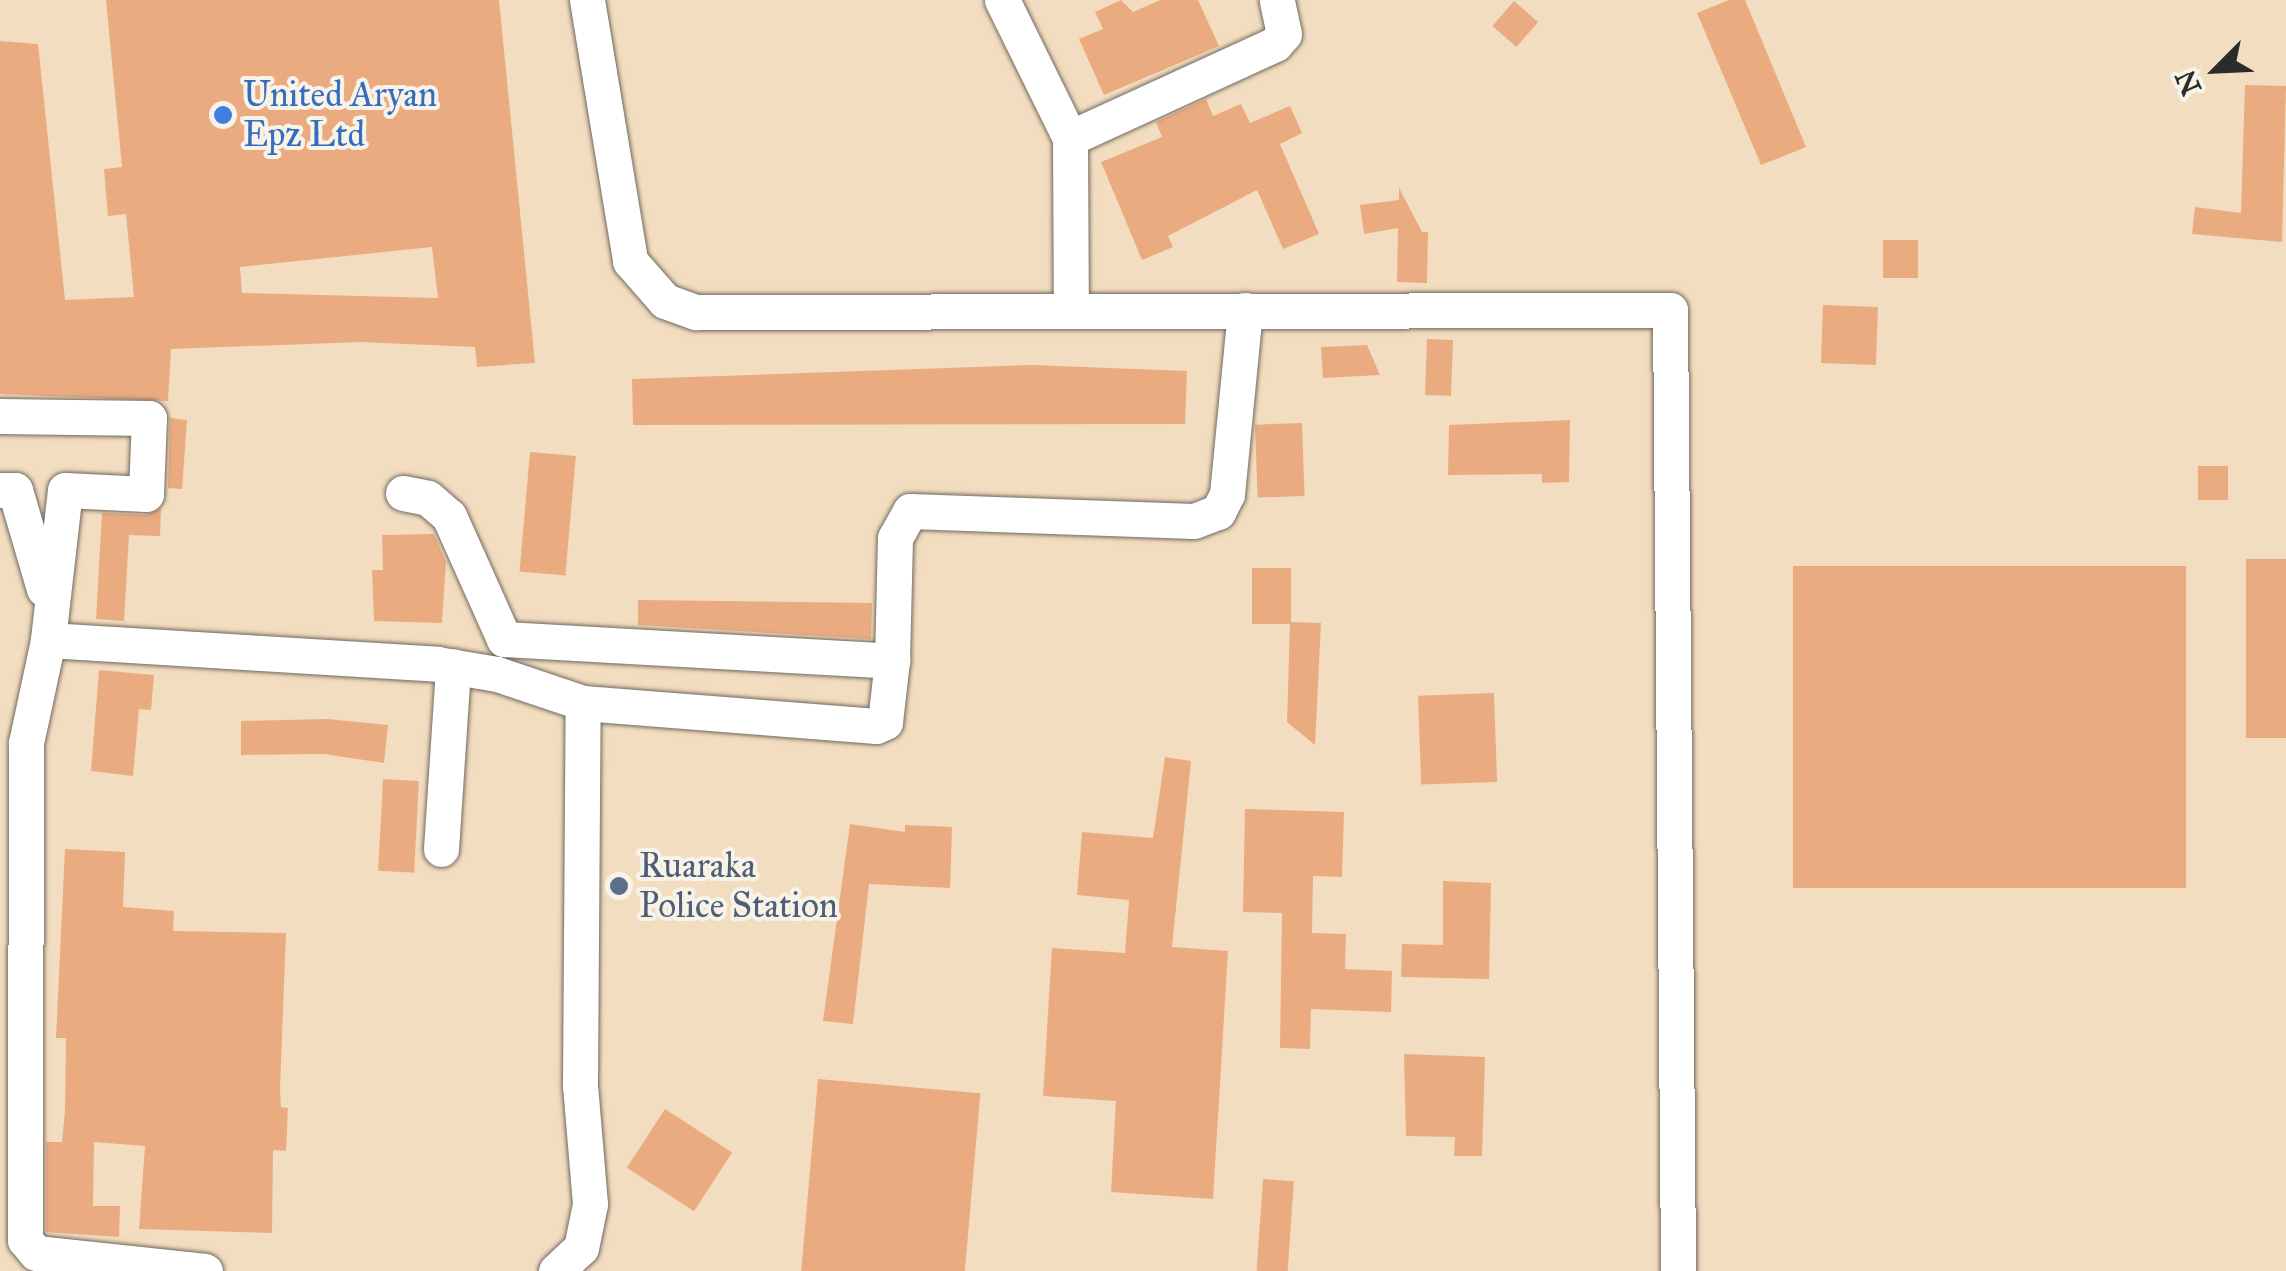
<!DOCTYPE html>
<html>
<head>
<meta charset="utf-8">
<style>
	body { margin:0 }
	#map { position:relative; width:2286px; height:1271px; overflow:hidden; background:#f3ddc0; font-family:"IM FELL Great Primer",serif }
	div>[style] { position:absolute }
	.building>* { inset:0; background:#ebab80; transform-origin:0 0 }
	.roads { filter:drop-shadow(0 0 2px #71695f) drop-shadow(0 0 2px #71695f) }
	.minor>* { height:35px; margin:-17.5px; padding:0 17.5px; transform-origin:17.5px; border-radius:17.5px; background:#fff }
	.dots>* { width:28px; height:28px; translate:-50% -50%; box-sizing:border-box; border:5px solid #f7f3e8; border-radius:50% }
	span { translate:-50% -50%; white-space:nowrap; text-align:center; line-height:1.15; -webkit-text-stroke:8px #f7f3e8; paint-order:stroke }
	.shop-label { font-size:35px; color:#366cbe }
	.left { translate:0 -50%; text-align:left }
	.service-label { font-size:35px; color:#4e5e75 }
	.north { position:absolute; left:2166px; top:20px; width:100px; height:100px; -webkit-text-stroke:8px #f7f3e8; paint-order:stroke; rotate:246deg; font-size:28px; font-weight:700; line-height:40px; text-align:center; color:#2b2b2b }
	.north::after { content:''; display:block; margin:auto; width:35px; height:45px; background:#2b2b2b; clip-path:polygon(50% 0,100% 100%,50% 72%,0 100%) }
</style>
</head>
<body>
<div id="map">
	<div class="building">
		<i style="clip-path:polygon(evenodd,106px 0,499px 0,535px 363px,477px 367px,475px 347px,361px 342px,171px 349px,168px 401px,0 394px,0 41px,38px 44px,65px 300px,134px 297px,126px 214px,108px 216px,104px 169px,122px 167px,106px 0,432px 247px,438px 298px,242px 293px,240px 267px,432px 247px)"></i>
		<i style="clip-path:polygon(1121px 0,1133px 12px,1160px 0,1198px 0,1219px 46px,1104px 95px,1079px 39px,1103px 29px,1095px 12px)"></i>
		<i style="clip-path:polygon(1729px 0,1745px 0,1806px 147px,1761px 165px,1697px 13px)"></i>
		<i style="left:1514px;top:1px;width:32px;height:33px;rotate:41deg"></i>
		<i style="clip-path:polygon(2245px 85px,2286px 86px,2282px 242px,2192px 234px,2195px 207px,2241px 213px)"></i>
		<i style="clip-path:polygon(1206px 99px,1213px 116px,1241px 104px,1250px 123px,1290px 106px,1302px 133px,1280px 144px,1319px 234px,1283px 249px,1257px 190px,1168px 236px,1173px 247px,1142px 260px,1101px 162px,1162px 137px,1156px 122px)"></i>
		<i style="clip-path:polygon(1399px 188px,1422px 232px,1428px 232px,1427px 283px,1397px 282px,1398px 228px,1364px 234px,1360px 205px,1399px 200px)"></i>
		<i style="left:1883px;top:240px;width:35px;height:38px"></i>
		<i style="left:1823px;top:305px;width:55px;height:58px;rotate:2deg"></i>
		<i style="left:1427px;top:339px;width:26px;height:56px;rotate:2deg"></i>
		<i style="clip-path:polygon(1367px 345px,1380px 375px,1323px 378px,1321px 347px)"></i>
		<i style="clip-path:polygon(1032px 365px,1187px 371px,1185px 424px,633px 425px,632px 379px)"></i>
		<i style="clip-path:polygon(170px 418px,187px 420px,182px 489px,168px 488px)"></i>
		<i style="clip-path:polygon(1570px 420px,1569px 482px,1542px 483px,1542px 474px,1448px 475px,1449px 425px)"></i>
		<i style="left:1302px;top:423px;width:73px;height:47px;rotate:88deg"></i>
		<i style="left:530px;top:452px;width:46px;height:120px;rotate:5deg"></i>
		<i style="left:2198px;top:466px;width:30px;height:34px"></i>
		<i style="clip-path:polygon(161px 508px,160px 536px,129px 535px,124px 621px,96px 619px,102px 513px,146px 515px)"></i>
		<i style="clip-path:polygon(434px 534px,446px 562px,442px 623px,374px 621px,372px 570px,383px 570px,382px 535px)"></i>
		<i style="left:2286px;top:559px;width:179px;height:40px;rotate:90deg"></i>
		<i style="left:1793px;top:566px;width:393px;height:322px"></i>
		<i style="left:1252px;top:568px;width:39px;height:56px"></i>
		<i style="clip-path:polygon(638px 600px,872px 603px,871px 639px,638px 625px)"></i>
		<i style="clip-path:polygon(1290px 622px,1321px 623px,1315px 745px,1287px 722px)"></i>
		<i style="clip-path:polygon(99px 670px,154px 675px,151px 710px,139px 709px,133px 776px,91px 771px)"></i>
		<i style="left:1494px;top:693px;width:89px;height:76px;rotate:88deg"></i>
		<i style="clip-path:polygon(327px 719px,388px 725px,384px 763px,324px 754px,241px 755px,241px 721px)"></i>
		<i style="clip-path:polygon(1165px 757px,1191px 761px,1172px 947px,1228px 951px,1213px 1199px,1111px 1192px,1116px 1101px,1043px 1096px,1052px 948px,1125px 953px,1129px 900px,1077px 895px,1082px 832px,1153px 838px)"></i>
		<i style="left:383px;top:779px;width:36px;height:92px;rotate:3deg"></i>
		<i style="clip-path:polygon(1245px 809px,1344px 812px,1342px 877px,1313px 876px,1312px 933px,1346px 934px,1345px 969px,1392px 971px,1391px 1012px,1311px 1009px,1310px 1049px,1280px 1048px,1282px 913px,1243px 912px)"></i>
		<i style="clip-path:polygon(850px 824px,905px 832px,905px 825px,952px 827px,950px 888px,869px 884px,853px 1024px,823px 1021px)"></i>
		<i style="clip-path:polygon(65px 849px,125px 852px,123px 907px,174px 911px,173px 931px,286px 933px,280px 1089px,281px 1107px,288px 1108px,286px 1151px,273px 1150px,272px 1233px,139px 1229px,145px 1146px,94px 1142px,93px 1206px,120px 1206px,119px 1237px,46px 1232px,46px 1142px,62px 1142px,65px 1111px,66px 1038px,56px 1038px)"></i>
		<i style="clip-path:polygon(1443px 881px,1491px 883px,1489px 979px,1401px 977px,1402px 944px,1443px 945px)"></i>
		<i style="clip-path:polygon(1404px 1054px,1485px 1057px,1482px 1156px,1454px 1156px,1455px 1137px,1406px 1136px)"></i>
		<i style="left:818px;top:1079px;width:163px;height:193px;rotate:5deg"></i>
		<i style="left:665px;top:1109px;width:80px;height:70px;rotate:33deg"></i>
		<i style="left:1263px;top:1179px;width:31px;height:92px;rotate:4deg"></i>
	</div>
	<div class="roads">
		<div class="minor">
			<i style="left:587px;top:0;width:265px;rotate:80.6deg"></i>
			<i style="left:630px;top:261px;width:53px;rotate:48.8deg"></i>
			<i style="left:665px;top:301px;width:33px;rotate:20deg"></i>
			<i style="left:696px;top:312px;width:974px;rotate:-0.12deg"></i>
			<i style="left:1670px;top:310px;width:961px;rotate:89.52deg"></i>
			<i style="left:1002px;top:0;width:154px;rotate:63.8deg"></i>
			<i style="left:1070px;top:138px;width:173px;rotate:89.7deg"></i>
			<i style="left:1070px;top:138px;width:226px;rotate:-24.6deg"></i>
			<i style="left:1275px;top:44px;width:13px;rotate:-48deg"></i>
			<i style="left:1284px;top:34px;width:35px;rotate:-102deg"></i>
			<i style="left:0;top:416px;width:149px;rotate:0.8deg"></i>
			<i style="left:149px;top:418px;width:76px;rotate:92.3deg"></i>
			<i style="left:146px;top:494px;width:81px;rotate:-177.2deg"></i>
			<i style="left:65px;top:490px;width:151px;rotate:96.5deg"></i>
			<i style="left:0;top:490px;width:15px"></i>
			<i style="left:15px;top:490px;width:103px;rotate:73.7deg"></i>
			<i style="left:403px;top:493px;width:25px;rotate:11deg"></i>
			<i style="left:428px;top:498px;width:28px;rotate:41deg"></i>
			<i style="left:449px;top:516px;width:135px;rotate:65.9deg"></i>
			<i style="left:504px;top:639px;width:389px;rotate:3.2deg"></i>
			<i style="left:892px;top:661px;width:123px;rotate:-88.6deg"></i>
			<i style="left:895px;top:538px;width:31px;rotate:-61deg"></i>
			<i style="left:910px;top:511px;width:284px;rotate:2deg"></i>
			<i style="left:1194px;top:521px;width:26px;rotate:-21deg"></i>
			<i style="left:1218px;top:512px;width:20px;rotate:-63deg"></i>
			<i style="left:1227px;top:494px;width:185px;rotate:-84.4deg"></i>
			<i style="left:441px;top:849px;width:183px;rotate:-86.2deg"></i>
			<i style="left:205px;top:1271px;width:170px;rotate:-173.9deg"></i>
			<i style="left:36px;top:1253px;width:17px;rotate:-130deg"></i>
			<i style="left:25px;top:1240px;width:497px;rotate:-89.9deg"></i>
			<i style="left:26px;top:743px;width:105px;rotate:-77.9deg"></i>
			<i style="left:48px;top:640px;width:390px;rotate:3.5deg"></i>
			<i style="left:437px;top:664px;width:61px;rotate:9.5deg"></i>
			<i style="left:497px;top:674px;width:91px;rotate:18.6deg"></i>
			<i style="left:583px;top:703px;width:294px;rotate:4.5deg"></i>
			<i style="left:876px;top:726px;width:10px;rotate:-24deg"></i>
			<i style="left:885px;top:722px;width:61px;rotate:-83.5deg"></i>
			<i style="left:556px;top:1271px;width:34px;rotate:-43deg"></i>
			<i style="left:581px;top:1248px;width:45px;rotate:-78.4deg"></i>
			<i style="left:590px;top:1204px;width:119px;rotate:-94.8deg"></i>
			<i style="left:580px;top:1085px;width:382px;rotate:-89.6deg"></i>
		</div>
	</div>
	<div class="dots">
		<i style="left:223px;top:115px;background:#3f7fe0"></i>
		<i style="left:619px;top:886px;background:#5c6f8a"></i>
	</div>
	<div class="shop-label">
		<span class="left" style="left:243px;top:115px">United Aryan<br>Epz Ltd</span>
	</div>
	<div class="service-label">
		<span class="left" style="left:639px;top:886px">Ruaraka<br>Police Station</span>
	</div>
	<div class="north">N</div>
</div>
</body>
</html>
